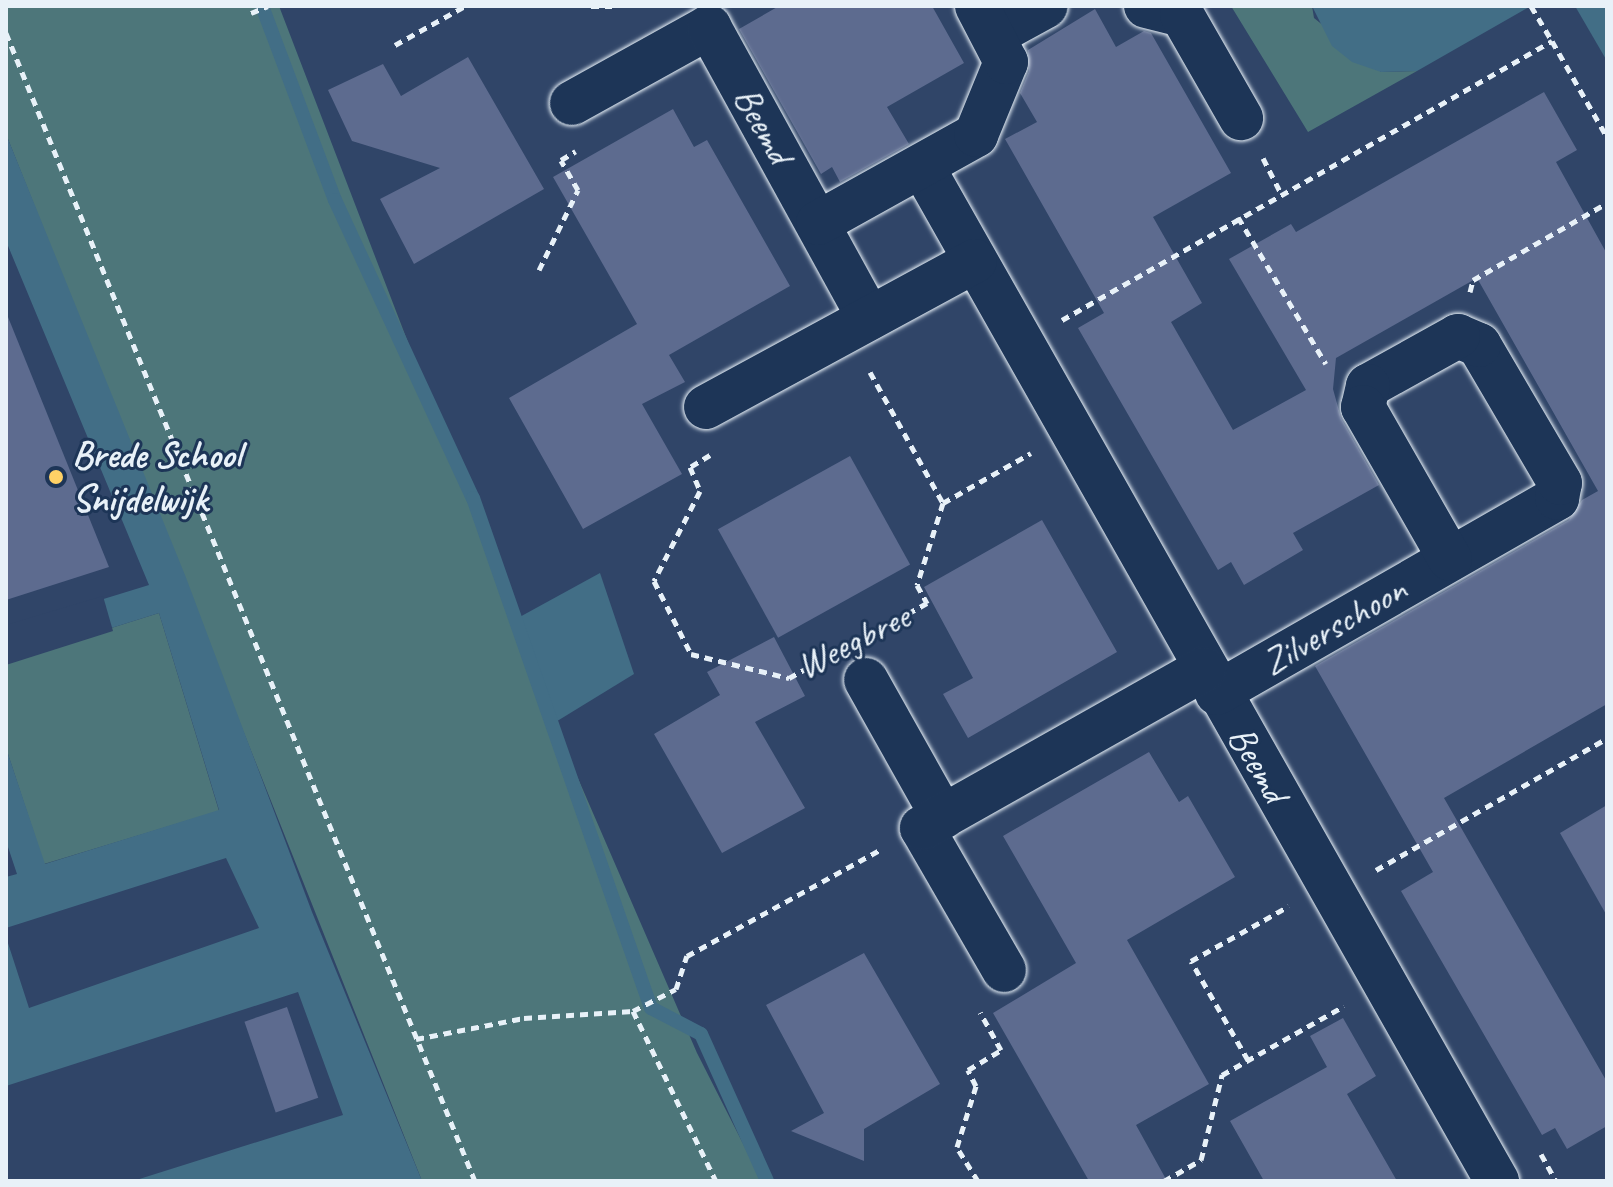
<!DOCTYPE html>
<html>
<head>
<meta charset="utf-8">
<style>
	body { margin:0 }
	#map { position:relative; width:1613px; height:1187px; overflow:hidden; background:#304568; font-family:Caveat,sans-serif }
	div>[style] { position:absolute }
	.green>* { inset:0; background:#4d767a }
	.water>* { inset:0; background:#426e86 }
	.pier>* { inset:0; background:#304568 }
	.stream>* { height:14px; margin:-7px; padding:0 7px; transform-origin:7px; border-radius:7px; background:#426e86 }
	.building>* { inset:0; background:#5d6b8f; transform-origin:0 0 }
	.path>* { height:5px; margin-top:-2.5px; transform-origin:0; background:repeating-linear-gradient(90deg,#e8f1f8 0 8px,transparent 0 14px) }
	.roads { filter:drop-shadow(0 0 2px #e8f1f8) drop-shadow(0 0 2px #e8f1f8) }
	.street>* { height:44px; margin:-22px; padding:0 22px; transform-origin:22px; border-radius:22px; background:#1d3557 }
	.dots>* { width:22px; height:22px; translate:-50% -50%; box-sizing:border-box; border:4px solid #1d3557; border-radius:50% }
	span { translate:-50% -50%; white-space:nowrap; text-align:center; line-height:1.15; -webkit-text-stroke:6px #1d3557; paint-order:stroke }
	.street-label { font-size:38px; color:#e8f1f8 }
	.poi-label { font-size:38px; color:#e8f1f8; font-weight:700 }
	.left { translate:0 -50%; text-align:left }
	.frame { position:absolute; inset:0; border:8px solid #e8f1f8; pointer-events:none }
</style>
</head>
<body>
<div id="map">
	<div class="green">
		<i style="clip-path:polygon(6px 6px,279px 6px,554px 723px,697px 1053px,762px 1181px,422px 1181px,6px 134px)"></i>
		<i style="clip-path:polygon(1231px 6px,1312px 6px,1314px 18px,1381px 72px,1417px 71px,1308px 132px)"></i>
		<i style="clip-path:polygon(159px 613px,219px 811px,44px 864px,6px 748px,6px 661px)"></i>
	</div>
	<div class="water">
		<i style="clip-path:polygon(1312px 6px,1531px 6px,1417px 71px,1381px 72px,1352px 62px,1332px 46px)"></i>
		<i style="clip-path:polygon(1575px 6px,1607px 6px,1607px 61px)"></i>
		<i style="clip-path:polygon(6px 134px,185px 575px,312px 912px,422px 1181px,133px 1181px,343px 1115px,298px 992px,6px 1086px,6px 937px,29px 1008px,259px 928px,226px 858px,6px 928px,6px 877px,17px 874px,6px 841px,6px 748px,45px 864px,219px 810px,159px 613px,6px 661px,6px 629px,149px 585px,6px 241px)"></i>
		<i style="clip-path:polygon(600px 573px,634px 674px,554px 723px,516px 619px)"></i>
	</div>
	<div class="pier">
		<i style="clip-path:polygon(103px 596px,113px 631px,6px 665px,6px 625px)"></i>
	</div>
	<div class="stream">
		<i style="left:262px;top:6px;width:207px;rotate:69.4deg"></i>
		<i style="left:335px;top:200px;width:328px;rotate:65.2deg"></i>
		<i style="left:473px;top:498px;width:540px;rotate:70.76deg"></i>
		<i style="left:651px;top:1008px;width:56px;rotate:27.5deg"></i>
		<i style="left:701px;top:1034px;width:161px;rotate:65.8deg"></i>
	</div>
	<div class="building">
		<i style="clip-path:polygon(779px 6px,932px 6px,964px 63px,887px 107px,909px 144px,840px 182px,832px 167px,821px 174px,739px 29px)"></i>
		<i style="clip-path:polygon(1095px 9px,1116px 47px,1144px 31px,1151px 33px,1231px 173px,1153px 217px,1202px 303px,1171px 322px,1233px 430px,1306px 390px,1229px 259px,1291px 224px,1296px 232px,1544px 92px,1577px 150px,1556px 162px,1607px 254px,1607px 704px,1444px 798px,1607px 1082px,1607px 1126px,1567px 1149px,1555px 1128px,1542px 1135px,1401px 891px,1433px 872px,1315px 666px,1569px 520px,1582px 500px,1598px 491px,1477px 278px,1336px 358px,1333px 389px,1341px 418px,1379px 485px,1293px 533px,1303px 550px,1244px 585px,1231px 562px,1218px 570px,1078px 328px,1104px 313px,1005px 139px,1037px 122px,1020px 93px,1029px 71px,1028px 50px)"></i>
		<i style="clip-path:polygon(468px 57px,544px 189px,414px 264px,380px 199px,440px 168px,352px 141px,328px 90px,383px 64px,401px 96px)"></i>
		<i style="clip-path:polygon(673px 109px,694px 147px,707px 140px,790px 286px,669px 355px,685px 382px,642px 404px,682px 474px,583px 529px,509px 398px,637px 324px,553px 177px)"></i>
		<i style="clip-path:polygon(8px 317px,109px 567px,6px 600px,6px 318px)"></i>
		<i style="left:850px;top:456px;width:124px;height:151px;rotate:61deg"></i>
		<i style="clip-path:polygon(1042px 520px,1117px 652px,968px 738px,943px 694px,973px 678px,924px 587px)"></i>
		<i style="clip-path:polygon(774px 637px,805px 696px,755px 722px,805px 808px,722px 853px,654px 734px,720px 695px,707px 672px)"></i>
		<i style="clip-path:polygon(1149px 752px,1179px 802px,1188px 796px,1235px 877px,1127px 940px,1209px 1084px,1136px 1125px,1167px 1181px,1089px 1181px,993px 1013px,1076px 963px,1003px 836px)"></i>
		<i style="clip-path:polygon(1607px 805px,1607px 916px,1560px 833px)"></i>
		<i style="clip-path:polygon(864px 953px,940px 1084px,864px 1129px,864px 1161px,791px 1131px,824px 1113px,766px 1005px)"></i>
		<i style="left:287px;top:1007px;width:96px;height:45px;rotate:71deg"></i>
		<i style="clip-path:polygon(1343px 1018px,1376px 1076px,1347px 1094px,1397px 1181px,1264px 1181px,1230px 1121px,1327px 1067px,1310px 1036px)"></i>
	</div>
	<div class="path">
		<i style="left:591px;top:6px;width:21px"></i>
		<i style="left:1531px;top:6px;width:41px;rotate:59deg"></i>
		<i style="left:251px;top:13px;width:18px;rotate:-22deg"></i>
		<i style="left:6px;top:33px;width:1240px;rotate:67.78deg"></i>
		<i style="left:395px;top:45px;width:80px;rotate:-29.1deg"></i>
		<i style="left:1263px;top:158px;width:39px;rotate:63deg"></i>
		<i style="left:1238px;top:217px;width:171px;rotate:59.1deg"></i>
		<i style="left:539px;top:270px;width:89px;rotate:-64deg"></i>
		<i style="left:578px;top:190px;width:34px;rotate:-120deg"></i>
		<i style="left:561px;top:160px;width:17px;rotate:-31deg"></i>
		<i style="left:1470px;top:292px;width:12px;rotate:-76deg"></i>
		<i style="left:1473px;top:280px;width:155px;rotate:-29.9deg"></i>
		<i style="left:1062px;top:320px;width:564px;rotate:-29.66deg"></i>
		<i style="left:1552px;top:41px;width:111px;rotate:60.2deg"></i>
		<i style="left:870px;top:372px;width:150px;rotate:60.9deg"></i>
		<i style="left:943px;top:503px;width:86px;rotate:107.6deg"></i>
		<i style="left:917px;top:585px;width:21px;rotate:61deg"></i>
		<i style="left:927px;top:603px;width:62px;rotate:150.9deg"></i>
		<i style="left:710px;top:455px;width:23px;rotate:149deg"></i>
		<i style="left:690px;top:467px;width:26px;rotate:67deg"></i>
		<i style="left:700px;top:491px;width:101px;rotate:117.1deg"></i>
		<i style="left:654px;top:581px;width:82px;rotate:63.1deg"></i>
		<i style="left:691px;top:654px;width:101px;rotate:13.8deg"></i>
		<i style="left:789px;top:678px;width:38px;rotate:-29deg"></i>
		<i style="left:943px;top:503px;width:101px;rotate:-29.6deg"></i>
		<i style="left:1376px;top:870px;width:266px;rotate:-29.7deg"></i>
		<i style="left:633px;top:1011px;width:48px;rotate:-27.1deg"></i>
		<i style="left:676px;top:989px;width:35px;rotate:-72deg"></i>
		<i style="left:687px;top:956px;width:222px;rotate:-28.8deg"></i>
		<i style="left:416px;top:1039px;width:110px;rotate:-11deg"></i>
		<i style="left:524px;top:1018px;width:109px;rotate:-3.7deg"></i>
		<i style="left:633px;top:1011px;width:189px;rotate:64deg"></i>
		<i style="left:1248px;top:1060px;width:114px;rotate:-119.9deg"></i>
		<i style="left:1191px;top:961px;width:112px;rotate:-29.3deg"></i>
		<i style="left:1541px;top:1154px;width:31px;rotate:61deg"></i>
		<i style="left:978px;top:1181px;width:40px;rotate:-122deg"></i>
		<i style="left:957px;top:1147px;width:64px;rotate:-72.7deg"></i>
		<i style="left:976px;top:1086px;width:18px;rotate:-117deg"></i>
		<i style="left:968px;top:1070px;width:39px;rotate:-31deg"></i>
		<i style="left:1001px;top:1050px;width:43px;rotate:-118.9deg"></i>
		<i style="left:985px;top:1181px;width:24px"></i>
		<i style="left:1164px;top:1181px;width:43px;rotate:-29.6deg"></i>
		<i style="left:1201px;top:1160px;width:88px;rotate:-76.1deg"></i>
		<i style="left:1222px;top:1075px;width:140px;rotate:-29.5deg"></i>
	</div>
	<div class="roads">
		<div class="street">
			<i style="left:1146px;top:6px;width:37px;rotate:14deg"></i>
			<i style="left:1182px;top:15px;width:119px;rotate:60.2deg"></i>
			<i style="left:993px;top:35px;width:60px;rotate:-28.7deg"></i>
			<i style="left:572px;top:103px;width:157px;rotate:-29deg"></i>
			<i style="left:709px;top:27px;width:332px;rotate:61.2deg"></i>
			<i style="left:922px;top:166px;width:1167px;rotate:60.47deg"></i>
			<i style="left:818px;top:223px;width:181px;rotate:-29.1deg"></i>
			<i style="left:976px;top:135px;width:79px;rotate:-67.7deg"></i>
			<i style="left:1006px;top:62px;width:63px;rotate:-117.4deg"></i>
			<i style="left:706px;top:407px;width:306px;rotate:-28.5deg"></i>
			<i style="left:866px;top:680px;width:157px;rotate:60.7deg"></i>
			<i style="left:1217px;top:693px;width:392px;rotate:-29.8deg"></i>
			<i style="left:1557px;top:498px;width:15px;rotate:-79deg"></i>
			<i style="left:1560px;top:483px;width:160px;rotate:-120.4deg"></i>
			<i style="left:1479px;top:345px;width:23px;rotate:-157deg"></i>
			<i style="left:1458px;top:336px;width:103px;rotate:150.9deg"></i>
			<i style="left:1368px;top:386px;width:22px;rotate:103deg"></i>
			<i style="left:1363px;top:407px;width:175px;rotate:60.2deg"></i>
			<i style="left:1004px;top:970px;width:164px;rotate:-120deg"></i>
			<i style="left:922px;top:828px;width:324px;rotate:-29.4deg"></i>
		</div>
	</div>
	<div class="dots">
		<i style="left:56px;top:477px;background:#ffd166"></i>
	</div>
	<div class="street-label">
		<span style="left:763px;top:125px;rotate:61deg">Beemd</span>
		<span style="left:1334px;top:626px;rotate:-30deg">Zilverschoon</span>
		<span style="left:853px;top:641px;rotate:-27deg">Weegbree</span>
		<span style="left:1258px;top:764px;rotate:60deg">Beemd</span>
	</div>
	<div class="poi-label">
		<span class="left" style="left:72px;top:477px">Brede School<br>Snijdelwijk</span>
	</div>
	<div class="frame"></div>
</div>
</body>
</html>
